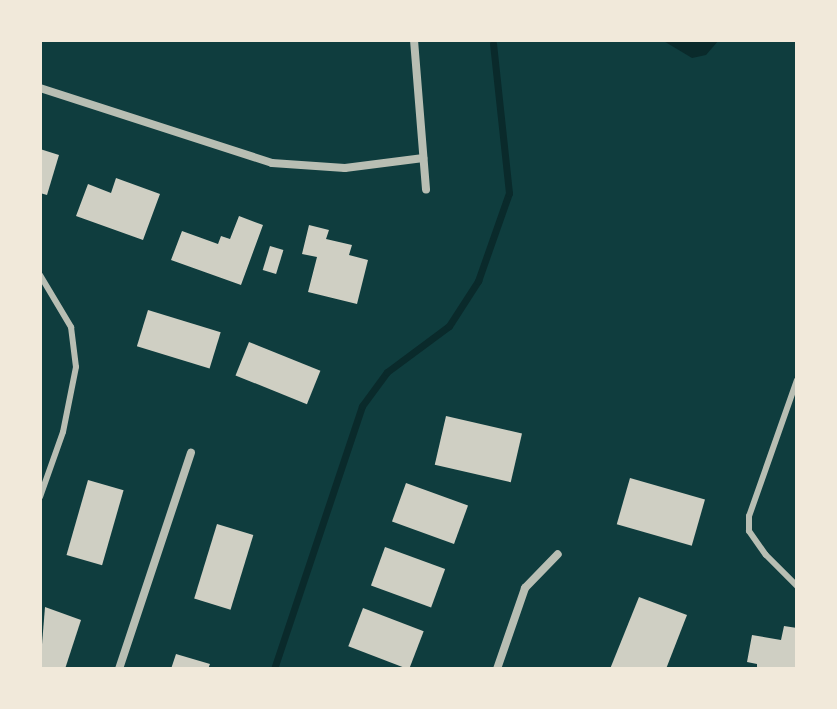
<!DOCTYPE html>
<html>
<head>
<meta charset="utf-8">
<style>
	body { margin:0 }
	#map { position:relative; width:837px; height:709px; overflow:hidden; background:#0f3d3e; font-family:Karla,sans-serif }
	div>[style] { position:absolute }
	.water>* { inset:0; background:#0a2a2b }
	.stream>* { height:7px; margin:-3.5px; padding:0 3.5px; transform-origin:3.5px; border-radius:3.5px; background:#0a2a2b }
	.building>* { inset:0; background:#cfcfc3; transform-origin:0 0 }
	.service>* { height:6px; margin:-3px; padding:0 3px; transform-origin:3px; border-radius:3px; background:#b8beb3 }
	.minor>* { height:8px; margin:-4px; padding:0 4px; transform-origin:4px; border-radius:4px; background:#b8beb3 }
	span { translate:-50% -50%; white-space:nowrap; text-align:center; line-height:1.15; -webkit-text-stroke:6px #f1e9da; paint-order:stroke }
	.frame { position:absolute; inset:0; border:42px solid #f1e9da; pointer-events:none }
</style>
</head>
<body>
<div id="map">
	<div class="water">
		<i style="clip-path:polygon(662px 40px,719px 40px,706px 55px,692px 58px)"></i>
	</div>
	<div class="stream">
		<i style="left:274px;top:669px;width:277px;rotate:-71.5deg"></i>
		<i style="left:362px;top:406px;width:42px;rotate:-53.7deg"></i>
		<i style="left:387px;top:372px;width:77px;rotate:-36.6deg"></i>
		<i style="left:449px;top:326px;width:54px;rotate:-57.2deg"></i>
		<i style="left:478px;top:281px;width:93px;rotate:-70.6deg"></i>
		<i style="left:509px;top:193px;width:150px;rotate:-96.1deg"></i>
	</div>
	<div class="building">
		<i style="clip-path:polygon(40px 149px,59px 155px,47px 195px,40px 193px)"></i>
		<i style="clip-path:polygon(116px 178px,160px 194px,143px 240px,76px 216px,88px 184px,111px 193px)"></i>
		<i style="clip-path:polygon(239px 216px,263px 225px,241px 285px,171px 260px,182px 231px,218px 244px,221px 236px,230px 239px)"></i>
		<i style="clip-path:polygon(309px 225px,329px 230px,326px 239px,352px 245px,349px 255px,368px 260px,357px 304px,308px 292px,317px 257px,302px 254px)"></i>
		<i style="left:270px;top:246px;width:14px;height:25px;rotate:17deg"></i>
		<i style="left:148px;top:310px;width:76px;height:38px;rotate:17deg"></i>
		<i style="left:249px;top:342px;width:77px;height:36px;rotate:22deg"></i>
		<i style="left:446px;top:416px;width:78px;height:50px;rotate:13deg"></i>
		<i style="left:630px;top:478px;width:78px;height:48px;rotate:16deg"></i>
		<i style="left:88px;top:480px;width:37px;height:78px;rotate:16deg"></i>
		<i style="left:406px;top:483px;width:66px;height:41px;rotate:20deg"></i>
		<i style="left:217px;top:524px;width:38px;height:78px;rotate:17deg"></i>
		<i style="left:385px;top:547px;width:64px;height:41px;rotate:20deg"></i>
		<i style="clip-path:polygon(639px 597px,687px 615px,666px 669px,610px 669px)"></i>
		<i style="clip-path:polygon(45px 607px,81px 620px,65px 669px,40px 669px)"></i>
		<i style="left:363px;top:608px;width:65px;height:41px;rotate:21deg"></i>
		<i style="clip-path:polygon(784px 626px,797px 628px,797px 669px,757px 669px,757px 664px,747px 662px,752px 635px,781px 640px)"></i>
		<i style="clip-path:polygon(176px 654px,210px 664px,208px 669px,171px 669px)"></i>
	</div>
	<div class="service">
		<i style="left:40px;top:275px;width:61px;rotate:59.2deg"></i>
		<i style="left:71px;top:327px;width:40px;rotate:82.9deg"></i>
		<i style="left:76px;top:367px;width:66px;rotate:101.3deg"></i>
		<i style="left:63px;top:432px;width:69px;rotate:109.5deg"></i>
		<i style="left:797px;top:380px;width:144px;rotate:109.4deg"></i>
		<i style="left:749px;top:516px;width:15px;rotate:90deg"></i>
		<i style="left:749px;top:531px;width:29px;rotate:55deg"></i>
		<i style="left:766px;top:555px;width:44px;rotate:45deg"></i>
	</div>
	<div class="minor">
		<i style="left:414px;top:40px;width:150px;rotate:85.4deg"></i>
		<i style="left:40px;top:88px;width:244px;rotate:17.9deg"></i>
		<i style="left:272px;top:163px;width:73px;rotate:3.9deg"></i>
		<i style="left:345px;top:168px;width:79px;rotate:-7.3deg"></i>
		<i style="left:119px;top:669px;width:228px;rotate:-71.6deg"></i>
		<i style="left:497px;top:669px;width:86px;rotate:-70.9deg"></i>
		<i style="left:525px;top:588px;width:47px;rotate:-45.9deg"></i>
	</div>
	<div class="frame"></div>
</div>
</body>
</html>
